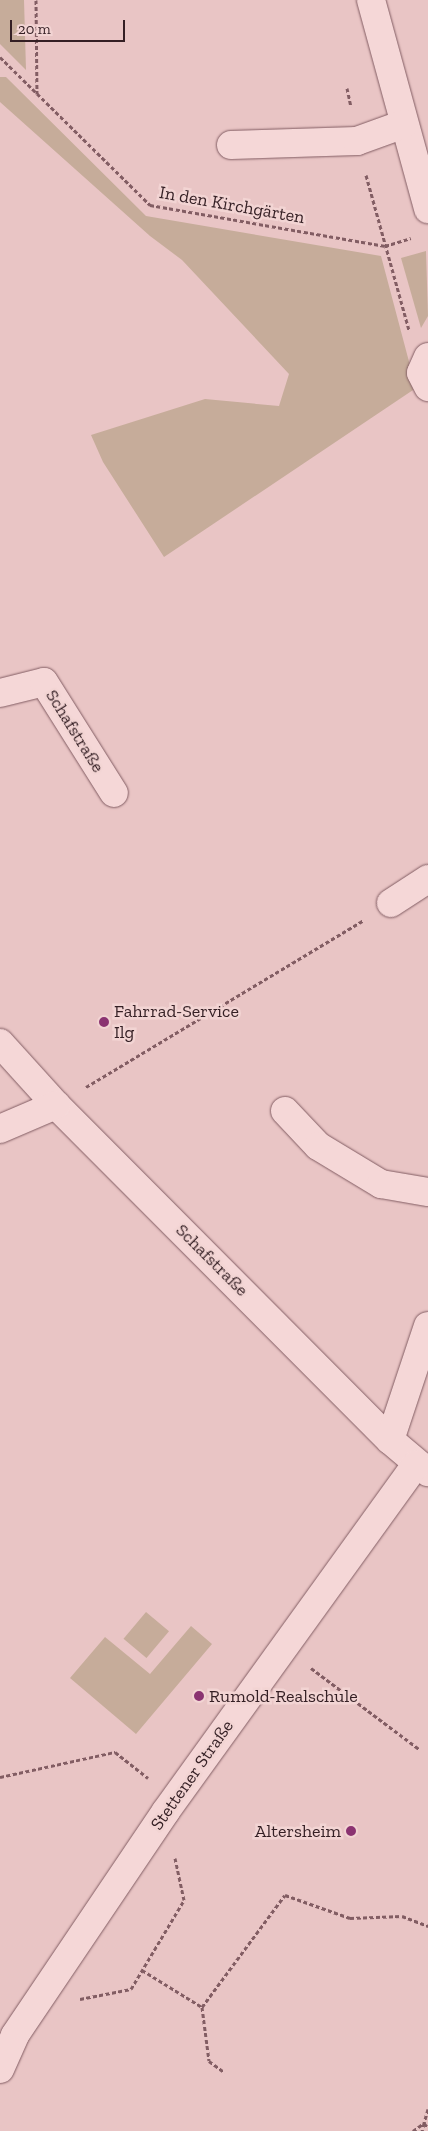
<!DOCTYPE html>
<html>
<head>
<meta charset="utf-8">
<style>
	body { margin:0 }
	#map { position:relative; width:428px; height:2131px; overflow:hidden; background:#e9c5c5; font-family:"Zilla Slab",serif }
	div>[style] { position:absolute }
	.green>* { inset:0; background:#c6ac9a; transform-origin:0 0 }
	.path>* { height:3px; margin-top:-1.5px; transform-origin:0; background:repeating-linear-gradient(90deg,#825d63 0 4px,transparent 0 6.5px) }
	.roads { filter:drop-shadow(0 0 1px #825d63) drop-shadow(0 0 1px #825d63) }
	.minor>* { height:28px; margin:-14px; padding:0 14px; transform-origin:14px; border-radius:14px; background:#f5d7d7 }
	.dots>* { width:14px; height:14px; translate:-50% -50%; box-sizing:border-box; border:2px solid #f2d4d3; border-radius:50% }
	span { translate:-50% -50%; white-space:nowrap; text-align:center; line-height:1.15; -webkit-text-stroke:5px #f2d4d3; paint-order:stroke }
	.street-label { font-size:18px; color:#341f24 }
	.poi-label { font-size:18px; color:#341f24 }
	.left { translate:0 -50%; text-align:left }
	.right { translate:-100% -50%; text-align:right }
	.scale { position:absolute; left:10px; top:20px; width:115px; height:22px; box-sizing:border-box; border:2px solid #341f24; border-top:0; padding-left:6px; font-size:15px; line-height:18px; white-space:nowrap; color:#341f24; -webkit-text-stroke:4px #f2d4d3; paint-order:stroke }
</style>
</head>
<body>
<div id="map">
	<div class="green">
		<i style="clip-path:polygon(0 0,24px 0,26px 70px,0 44px)"></i>
		<i style="clip-path:polygon(0 77px,6px 77px,146px 216px,381px 256px,416px 388px,164px 557px,103px 462px,91px 435px,205px 399px,279px 406px,289px 374px,182px 260px,150px 236px,0 102px)"></i>
		<i style="clip-path:polygon(426px 251px,428px 316px,421px 328px,401px 258px)"></i>
		<i style="left:146px;top:1612px;width:30px;height:35px;rotate:40deg"></i>
		<i style="clip-path:polygon(191px 1626px,212px 1644px,136px 1734px,70px 1678px,105px 1637px,150px 1674px)"></i>
	</div>
	<div class="path">
		<i style="left:36px;top:0;width:94px;rotate:89.4deg"></i>
		<i style="left:0;top:57px;width:211px;rotate:44.6deg"></i>
		<i style="left:150px;top:205px;width:239px;rotate:9.9deg"></i>
		<i style="left:385px;top:246px;width:27px;rotate:-17deg"></i>
		<i style="left:347px;top:88px;width:19px;rotate:78deg"></i>
		<i style="left:366px;top:175px;width:161px;rotate:74.5deg"></i>
		<i style="left:86px;top:1087px;width:324px;rotate:-31deg"></i>
		<i style="left:311px;top:1668px;width:135px;rotate:36.9deg"></i>
		<i style="left:0;top:1777px;width:118px;rotate:-12.3deg"></i>
		<i style="left:115px;top:1752px;width:42px;rotate:38.2deg"></i>
		<i style="left:142px;top:1970px;width:70px;rotate:31.7deg"></i>
		<i style="left:202px;top:2007px;width:54px;rotate:82.6deg"></i>
		<i style="left:209px;top:2061px;width:19px;rotate:36deg"></i>
		<i style="left:80px;top:1999px;width:52px;rotate:-11.1deg"></i>
		<i style="left:131px;top:1989px;width:104px;rotate:-59.2deg"></i>
		<i style="left:184px;top:1900px;width:43px;rotate:-102.1deg"></i>
		<i style="left:202px;top:2007px;width:139px;rotate:-53.5deg"></i>
		<i style="left:285px;top:1895px;width:69px;rotate:19.5deg"></i>
		<i style="left:350px;top:1918px;width:52px;rotate:-2.2deg"></i>
		<i style="left:402px;top:1916px;width:28px;rotate:21deg"></i>
		<i style="left:428px;top:2109px;width:15px;rotate:106deg"></i>
		<i style="left:424px;top:2123px;width:6px;rotate:51deg"></i>
		<i style="left:413px;top:2131px;width:14px;rotate:-36deg"></i>
		<i style="left:424px;top:2123px;width:8px;rotate:104deg"></i>
	</div>
	<div class="roads">
		<div class="minor">
			<i style="left:371px;top:0;width:217px;rotate:74.7deg"></i>
			<i style="left:231px;top:145px;width:126px;rotate:-1.8deg"></i>
			<i style="left:357px;top:141px;width:50px;rotate:-19.9deg"></i>
			<i style="left:428px;top:357px;width:17px;rotate:114deg"></i>
			<i style="left:421px;top:373px;width:16px;rotate:63deg"></i>
			<i style="left:0;top:693px;width:45px;rotate:-14deg"></i>
			<i style="left:44px;top:682px;width:131px;rotate:57.8deg"></i>
			<i style="left:391px;top:903px;width:44px;rotate:-33deg"></i>
			<i style="left:0;top:1043px;width:84px;rotate:47.9deg"></i>
			<i style="left:56px;top:1105px;width:473px;rotate:45.1deg"></i>
			<i style="left:390px;top:1440px;width:50px;rotate:40.1deg"></i>
			<i style="left:285px;top:1111px;width:48px;rotate:46.7deg"></i>
			<i style="left:318px;top:1146px;width:74px;rotate:31.1deg"></i>
			<i style="left:381px;top:1184px;width:48px;rotate:9.7deg"></i>
			<i style="left:0;top:1129px;width:61px;rotate:-23.2deg"></i>
			<i style="left:390px;top:1440px;width:120px;rotate:-71.6deg"></i>
			<i style="left:0;top:2069px;width:37px;rotate:-66deg"></i>
			<i style="left:15px;top:2035px;width:270px;rotate:-56deg"></i>
			<i style="left:166px;top:1811px;width:427px;rotate:-54.2deg"></i>
		</div>
	</div>
	<div class="dots">
		<i style="left:104px;top:1022px;background:#8b3371"></i>
		<i style="left:199px;top:1696px;background:#8b3371"></i>
		<i style="left:351px;top:1831px;background:#8b3371"></i>
	</div>
	<div class="street-label">
		<span style="left:232px;top:205px;rotate:10deg">In den Kirchgärten</span>
		<span style="left:75px;top:731px;rotate:58deg">Schafstraße</span>
		<span style="left:212px;top:1260px;rotate:45deg">Schafstraße</span>
		<span style="left:192px;top:1775px;rotate:-55deg">Stettener Straße</span>
	</div>
	<div class="poi-label">
		<span class="left" style="left:114px;top:1022px">Fahrrad-Service<br>Ilg</span>
		<span class="left" style="left:209px;top:1696px">Rumold-Realschule</span>
		<span class="right" style="left:341px;top:1831px">Altersheim</span>
	</div>
	<div class="scale">20 m</div>
</div>
</body>
</html>
